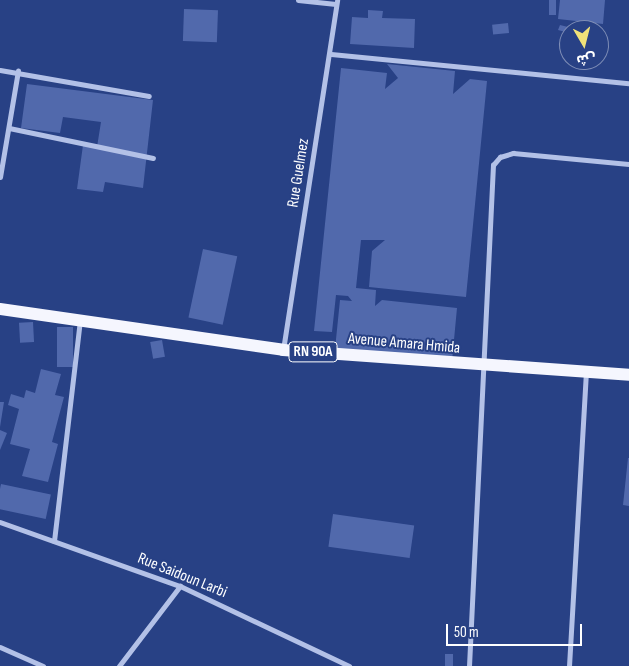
<!DOCTYPE html>
<html>
<head>
<meta charset="utf-8">
<style>
	body { margin:0 }
	#map { position:relative; width:629px; height:666px; overflow:hidden; background:#284185; font-family:"Sofia Sans Condensed","Noto Sans Arabic",sans-serif }
	div>[style] { position:absolute }
	.building>* { inset:0; background:#5169ac; transform-origin:0 0 }
	.street>* { height:5px; margin:-2.5px; padding:0 2.5px; transform-origin:2.5px; border-radius:2.5px; background:#b3c1e7 }
	.primary>* { height:12px; margin:-6px; padding:0 6px; transform-origin:6px; border-radius:6px; background:#f5f6fe }
	span { translate:-50% -50%; white-space:nowrap; text-align:center; line-height:1.15; -webkit-text-stroke:4px #284185; paint-order:stroke }
	.shield-label span { padding:1px 4px; background:#284185; border:1px solid; border-radius:4px; -webkit-text-stroke-width:0 }
	.shield-label { font-size:15px; color:#fff; font-weight:700 }
	.street-label { font-size:16px; color:#fff }
	.north { position:absolute; left:559px; top:20px; width:50px; height:50px; box-sizing:border-box; background:#284185; border:1px solid #7e8db6; border-radius:50%; rotate:172deg; font-size:14px; font-weight:700; line-height:20px; text-align:center; color:#fff }
	.north::after { content:''; display:block; margin:auto; width:18px; height:22px; background:#efe179; clip-path:polygon(50% 0,100% 100%,50% 72%,0 100%) }
	.scale { position:absolute; left:446px; top:624px; width:136px; height:22px; box-sizing:border-box; border:2px solid #fff; border-top:0; padding-left:6px; font-size:15px; line-height:18px; white-space:nowrap; color:#fff; -webkit-text-stroke:4px #284185; paint-order:stroke }
</style>
</head>
<body>
<div id="map">
	<div class="building">
		<i style="left:549px;top:0;width:7px;height:15px"></i>
		<i style="clip-path:polygon(560px 0,605px 0,603px 24px,558px 19px)"></i>
		<i style="left:184px;top:9px;width:34px;height:32px;rotate:2deg"></i>
		<i style="clip-path:polygon(368px 10px,383px 11px,382px 18px,415px 19px,414px 48px,350px 44px,352px 17px,368px 18px)"></i>
		<i style="left:508px;top:23px;width:10px;height:16px;rotate:84deg"></i>
		<i style="clip-path:polygon(560px 25px,576px 29px,576px 30px,569px 30px,569px 33px,558px 30px)"></i>
		<i style="clip-path:polygon(387px 64px,455px 71px,453px 94px,470px 79px,487px 81px,466px 297px,369px 287px,372px 251px,385px 240px,361px 240px,356px 288px,376px 290px,375px 306px,382px 300px,457px 308px,452px 361px,335px 349px,340px 300px,352px 301px,348px 296px,336px 295px,332px 332px,314px 331px,341px 68px,387px 73px,385px 89px,398px 78px)"></i>
		<i style="clip-path:polygon(27px 84px,153px 100px,143px 188px,105px 182px,103px 192px,77px 189px,83px 145px,97px 147px,101px 122px,63px 117px,60px 133px,21px 128px)"></i>
		<i style="left:203px;top:249px;width:35px;height:70px;rotate:12deg"></i>
		<i style="left:33px;top:322px;width:20px;height:14px;rotate:87deg"></i>
		<i style="left:57px;top:327px;width:16px;height:40px"></i>
		<i style="left:162px;top:340px;width:17px;height:12px;rotate:80deg"></i>
		<i style="clip-path:polygon(41px 369px,61px 374px,55px 395px,64px 397px,52px 442px,58px 444px,48px 482px,22px 476px,30px 449px,10px 444px,19px 409px,8px 405px,11px 394px,24px 398px,26px 390px,35px 393px)"></i>
		<i style="clip-path:polygon(0 402px,4px 402px,0 427px)"></i>
		<i style="clip-path:polygon(0 430px,7px 433px,0 450px)"></i>
		<i style="clip-path:polygon(628px 458px,629px 458px,629px 506px,623px 505px)"></i>
		<i style="left:1px;top:484px;width:51px;height:25px;rotate:12deg"></i>
		<i style="left:333px;top:514px;width:82px;height:33px;rotate:8deg"></i>
		<i style="left:445px;top:654px;width:8px;height:12px"></i>
	</div>
	<div class="street">
		<i style="left:298px;top:0;width:38px;rotate:6deg"></i>
		<i style="left:331px;top:54px;width:299px;rotate:5.6deg"></i>
		<i style="left:0;top:70px;width:151px;rotate:9.9deg"></i>
		<i style="left:9px;top:128px;width:147px;rotate:11.8deg"></i>
		<i style="left:0;top:177px;width:108px;rotate:-80.4deg"></i>
		<i style="left:283px;top:350px;width:354px;rotate:-81.2deg"></i>
		<i style="left:0;top:522px;width:191px;rotate:19.6deg"></i>
		<i style="left:180px;top:586px;width:187px;rotate:25.3deg"></i>
		<i style="left:54px;top:541px;width:222px;rotate:-83.3deg"></i>
		<i style="left:0;top:647px;width:47px;rotate:23.8deg"></i>
		<i style="left:119px;top:666px;width:101px;rotate:-52.7deg"></i>
		<i style="left:469px;top:666px;width:502px;rotate:-87.26deg"></i>
		<i style="left:493px;top:165px;width:11px;rotate:-49deg"></i>
		<i style="left:500px;top:157px;width:14px;rotate:-17deg"></i>
		<i style="left:513px;top:153px;width:117px;rotate:5.4deg"></i>
		<i style="left:569px;top:666px;width:293px;rotate:-86.7deg"></i>
	</div>
	<div class="primary">
		<i style="left:0;top:309px;width:286px;rotate:8.2deg"></i>
		<i style="left:283px;top:350px;width:347px;rotate:4.1deg"></i>
	</div>
	<div class="shield-label">
		<span style="left:313px;top:352px">RN 90A</span>
	</div>
	<div class="street-label">
		<span style="left:299px;top:173px;rotate:-81deg">Rue Guelmez</span>
		<span style="left:404px;top:344px;rotate:5deg">Avenue Amara Hmida</span>
		<span style="left:182px;top:576px;rotate:22deg">Rue Saidoun Larbi</span>
	</div>
	<div class="north">ش</div>
	<div class="scale">50 m</div>
</div>
</body>
</html>
